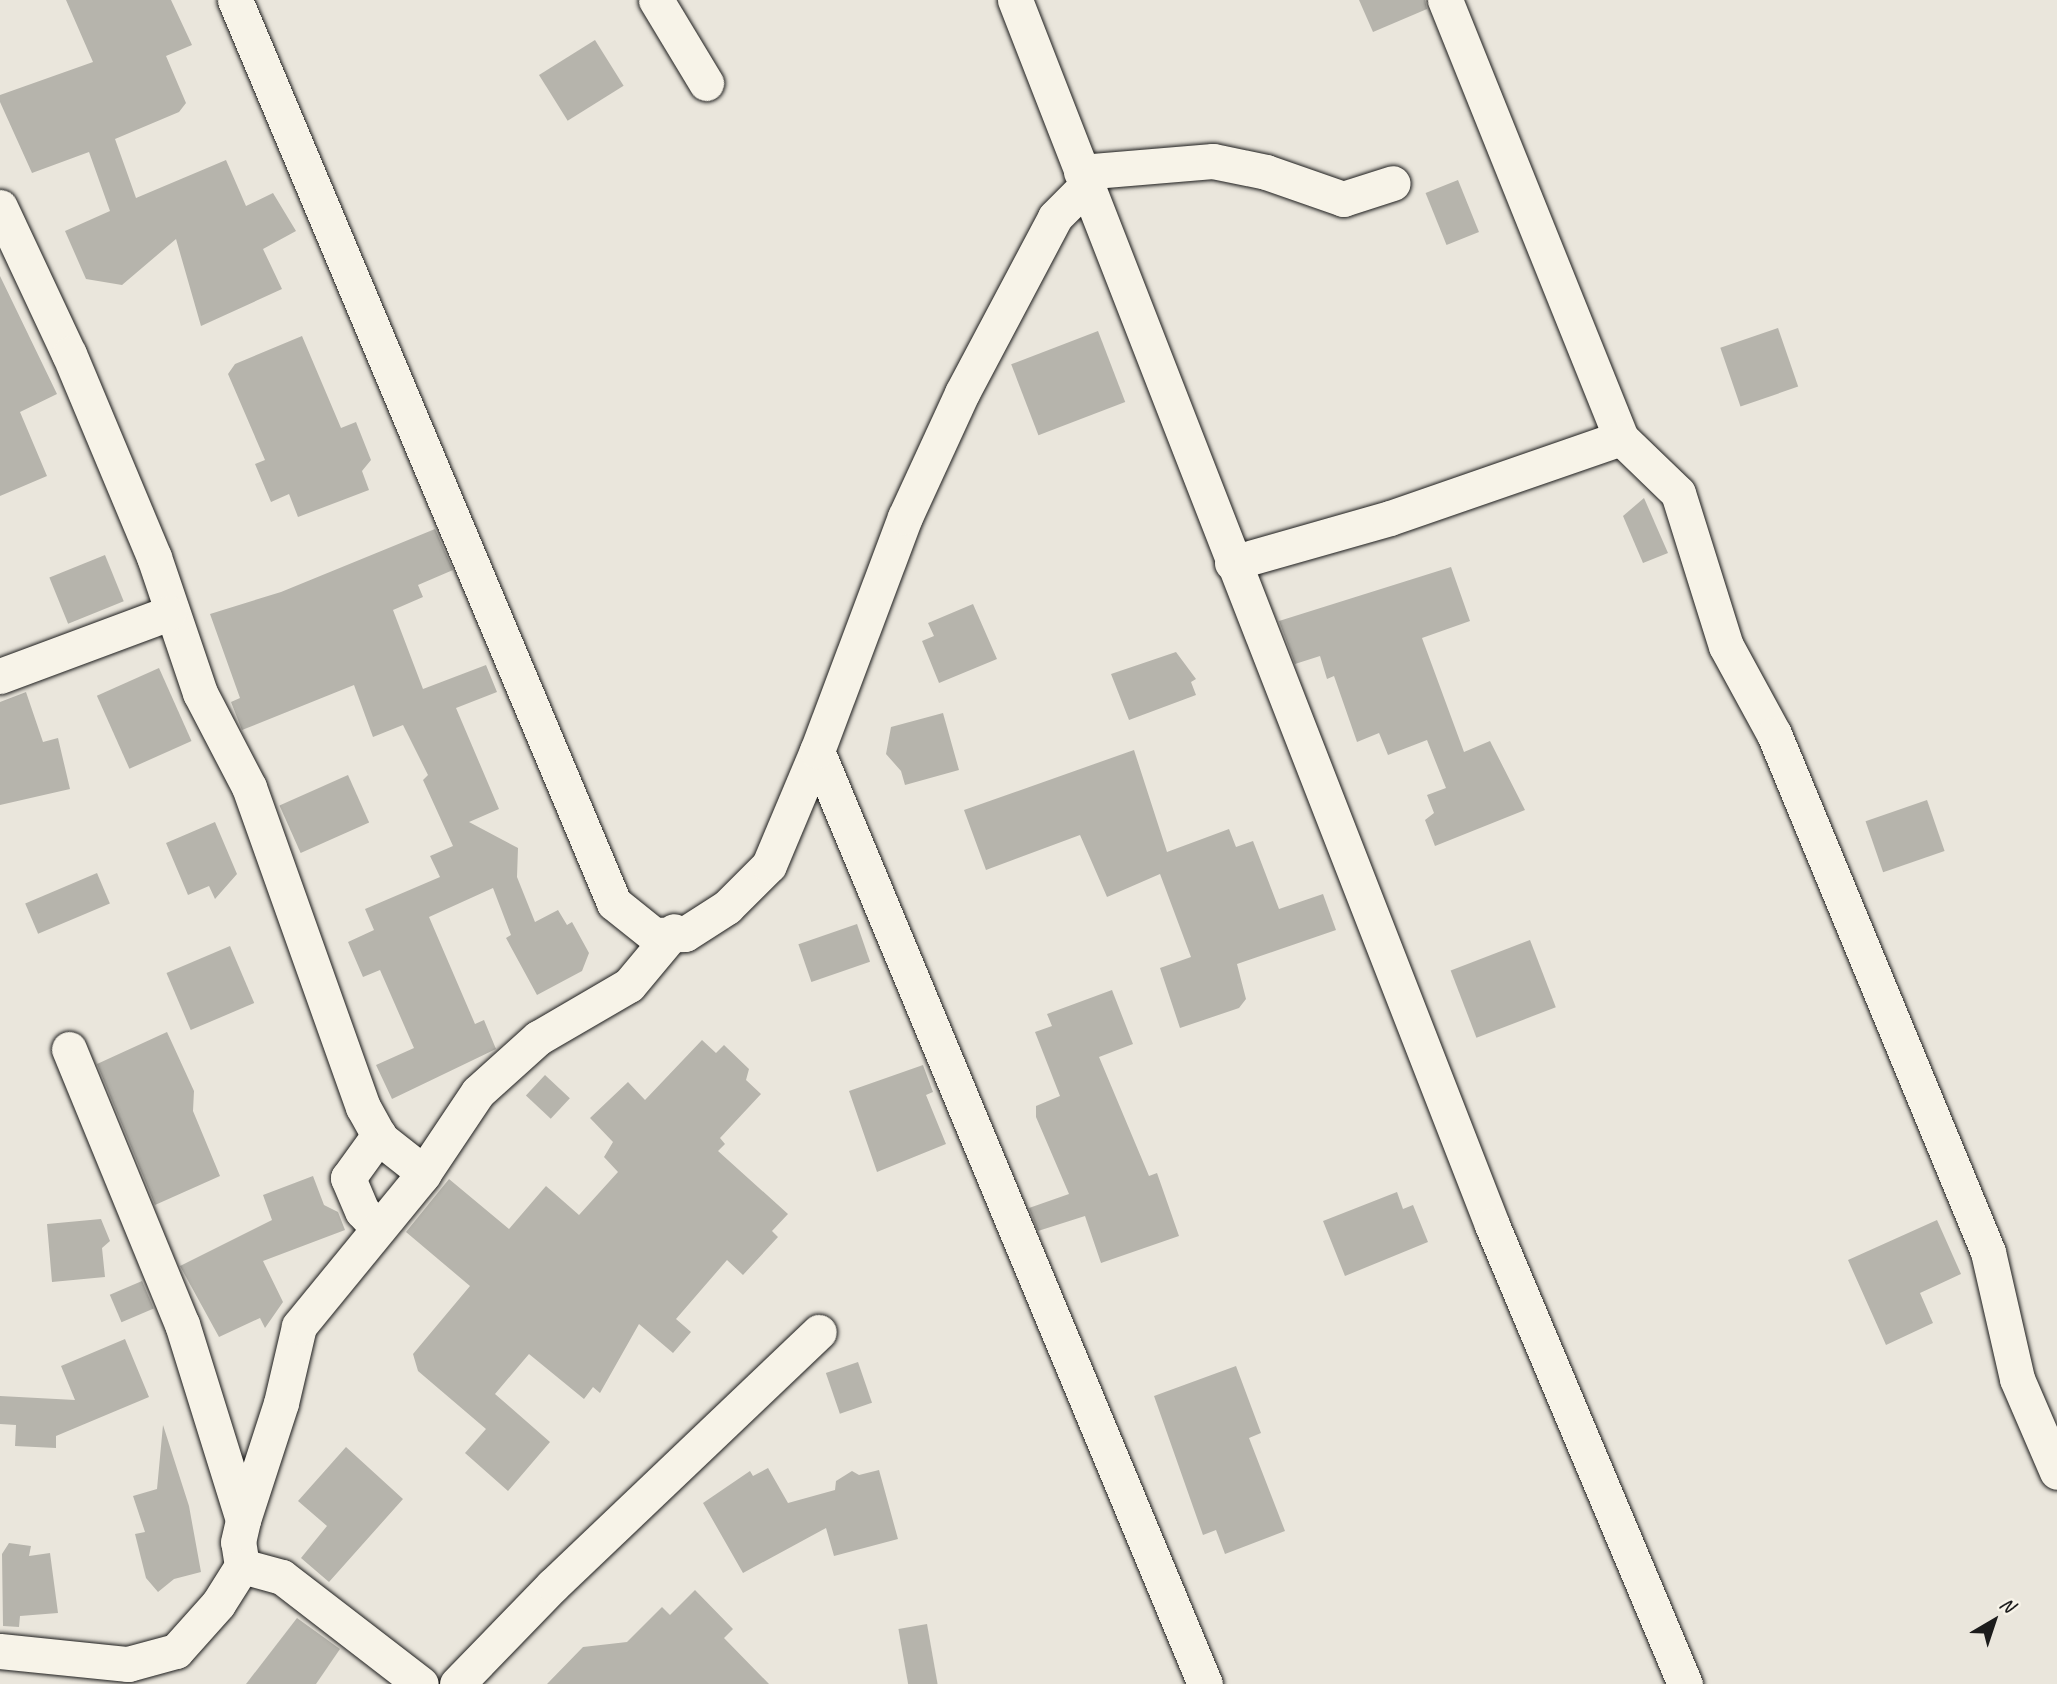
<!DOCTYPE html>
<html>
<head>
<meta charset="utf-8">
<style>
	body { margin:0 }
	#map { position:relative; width:2057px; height:1684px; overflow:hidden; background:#eae6dc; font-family:Caveat,sans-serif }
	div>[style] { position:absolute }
	.building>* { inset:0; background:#b6b4ac; transform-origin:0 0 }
	.roads { filter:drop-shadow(0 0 2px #1c1c1c) drop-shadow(0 0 2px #1c1c1c) }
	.minor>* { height:35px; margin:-17.5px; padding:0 17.5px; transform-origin:17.5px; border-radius:17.5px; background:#f7f3e8 }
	span { translate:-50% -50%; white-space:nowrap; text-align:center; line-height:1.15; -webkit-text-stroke:5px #f7f3e8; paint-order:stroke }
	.north { position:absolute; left:1959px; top:1586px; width:70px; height:70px; -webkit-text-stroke:5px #f7f3e8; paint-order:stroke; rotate:39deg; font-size:19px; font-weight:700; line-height:28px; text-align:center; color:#1c1c1c }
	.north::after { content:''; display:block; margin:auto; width:24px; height:32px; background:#1c1c1c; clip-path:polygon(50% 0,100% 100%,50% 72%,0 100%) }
</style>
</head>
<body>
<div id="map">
	<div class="building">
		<i style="clip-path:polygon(66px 0,171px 0,192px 45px,166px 56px,186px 103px,179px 112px,115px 139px,136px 198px,226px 160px,246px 206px,273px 193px,296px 231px,263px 249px,282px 289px,201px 326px,176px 239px,122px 285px,86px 279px,65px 231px,110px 211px,89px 152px,32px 173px,0 102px,0 95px,93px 62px)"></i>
		<i style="clip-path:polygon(1359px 0,1425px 0,1427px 9px,1373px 32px)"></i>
		<i style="left:595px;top:40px;width:54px;height:66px;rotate:58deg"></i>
		<i style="left:1458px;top:180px;width:56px;height:35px;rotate:68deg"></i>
		<i style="clip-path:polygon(0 276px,57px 394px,20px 412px,47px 476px,0 496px)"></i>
		<i style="left:1778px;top:328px;width:62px;height:61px;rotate:71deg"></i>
		<i style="left:1098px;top:331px;width:76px;height:93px;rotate:69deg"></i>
		<i style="clip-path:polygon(302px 336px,341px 428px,356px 422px,371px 460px,362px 471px,369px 490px,298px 517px,289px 494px,271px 502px,255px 464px,265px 460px,228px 374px,235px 364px)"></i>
		<i style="clip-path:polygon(1644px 498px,1668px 553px,1643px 563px,1623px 516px)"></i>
		<i style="clip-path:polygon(435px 529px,453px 570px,418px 585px,423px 597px,393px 610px,423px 689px,486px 665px,497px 692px,456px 708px,499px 809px,469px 822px,518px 848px,517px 877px,535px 922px,558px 910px,567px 925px,572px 922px,589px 953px,582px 971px,537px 995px,506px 938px,511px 935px,493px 888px,429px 917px,475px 1024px,484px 1020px,496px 1049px,392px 1099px,376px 1065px,414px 1048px,380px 970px,363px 977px,348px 942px,374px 930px,365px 909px,440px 877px,430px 856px,453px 846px,423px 780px,428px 775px,403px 725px,373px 737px,354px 685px,242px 730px,231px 702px,240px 698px,210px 614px,281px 592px)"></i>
		<i style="left:105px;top:555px;width:50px;height:60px;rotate:68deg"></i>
		<i style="clip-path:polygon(1451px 567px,1470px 621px,1422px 638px,1464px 752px,1490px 741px,1525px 810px,1435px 846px,1425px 820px,1434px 813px,1427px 795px,1446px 788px,1427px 740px,1388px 755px,1379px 733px,1357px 742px,1334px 676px,1327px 679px,1320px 656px,1295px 664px,1279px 621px)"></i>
		<i style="clip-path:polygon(973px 604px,997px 659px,939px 683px,922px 641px,934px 636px,928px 623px)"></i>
		<i style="clip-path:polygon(1176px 652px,1196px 679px,1191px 682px,1196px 695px,1129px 720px,1111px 674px)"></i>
		<i style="left:159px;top:668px;width:80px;height:68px;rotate:66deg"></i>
		<i style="clip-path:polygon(26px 692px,43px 742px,58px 738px,70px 789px,0 805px,0 702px)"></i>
		<i style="clip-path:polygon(943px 713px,959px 770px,905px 785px,901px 771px,886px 754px,891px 727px)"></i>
		<i style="clip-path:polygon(1134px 750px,1167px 852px,1229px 829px,1236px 847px,1253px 841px,1279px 909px,1323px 894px,1336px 930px,1237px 964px,1246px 999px,1239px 1008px,1180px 1028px,1160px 968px,1191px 957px,1160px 874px,1107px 897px,1080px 835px,986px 870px,964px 810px)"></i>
		<i style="left:348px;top:775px;width:52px;height:75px;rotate:66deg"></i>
		<i style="left:1927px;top:800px;width:54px;height:65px;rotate:71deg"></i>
		<i style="clip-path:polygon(215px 822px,237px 874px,215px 899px,209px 886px,188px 895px,166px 843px)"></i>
		<i style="left:97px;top:873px;width:33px;height:78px;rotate:67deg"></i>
		<i style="left:857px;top:924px;width:40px;height:62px;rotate:71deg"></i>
		<i style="left:1530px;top:940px;width:72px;height:85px;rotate:69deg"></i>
		<i style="left:230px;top:946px;width:62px;height:69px;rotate:67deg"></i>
		<i style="clip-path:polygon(1112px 990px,1133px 1044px,1099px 1057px,1149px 1176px,1157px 1173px,1179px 1236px,1101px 1263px,1085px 1216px,1038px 1231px,1029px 1208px,1069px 1194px,1036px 1117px,1036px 1106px,1060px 1096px,1035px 1032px,1052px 1026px,1047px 1014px)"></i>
		<i style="clip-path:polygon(167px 1032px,194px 1091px,193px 1111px,220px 1176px,155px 1205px,97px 1064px)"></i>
		<i style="clip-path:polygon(702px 1040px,716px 1053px,724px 1045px,749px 1069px,746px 1080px,761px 1094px,720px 1138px,725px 1144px,718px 1151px,788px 1214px,772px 1231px,778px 1237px,743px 1275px,727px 1260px,676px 1319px,691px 1332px,673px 1353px,639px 1324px,600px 1393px,593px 1387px,584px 1399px,529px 1354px,495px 1394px,550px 1442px,508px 1491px,465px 1453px,486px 1429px,418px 1371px,413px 1354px,470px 1286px,406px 1232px,449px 1179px,509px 1229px,546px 1186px,579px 1215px,618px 1172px,604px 1157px,613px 1142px,590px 1118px,628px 1082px,645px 1100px)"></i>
		<i style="clip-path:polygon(923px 1065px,933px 1092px,926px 1095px,946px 1144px,877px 1172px,849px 1091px)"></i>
		<i style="left:545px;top:1075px;width:34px;height:28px;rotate:43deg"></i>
		<i style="clip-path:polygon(313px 1176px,324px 1205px,338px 1212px,345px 1230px,263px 1261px,283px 1302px,265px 1328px,260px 1318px,219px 1337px,180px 1266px,272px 1220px,263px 1195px)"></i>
		<i style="clip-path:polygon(1397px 1192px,1403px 1209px,1413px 1205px,1428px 1242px,1345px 1276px,1323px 1221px)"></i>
		<i style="clip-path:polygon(101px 1219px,110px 1241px,102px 1248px,105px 1277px,52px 1282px,47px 1224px)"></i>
		<i style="clip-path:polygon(1937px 1220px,1961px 1274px,1920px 1293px,1933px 1323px,1886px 1345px,1848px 1260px)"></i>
		<i style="left:142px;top:1281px;width:30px;height:35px;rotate:67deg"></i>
		<i style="clip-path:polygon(125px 1339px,149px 1397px,56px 1436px,56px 1448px,15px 1446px,16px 1425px,0 1424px,0 1396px,75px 1400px,61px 1366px)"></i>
		<i style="left:858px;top:1362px;width:43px;height:34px;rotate:71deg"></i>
		<i style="clip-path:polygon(1236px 1366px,1261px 1433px,1249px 1438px,1285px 1531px,1225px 1554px,1216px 1530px,1203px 1535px,1154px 1396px)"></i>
		<i style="clip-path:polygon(163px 1425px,189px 1506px,201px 1572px,174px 1579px,158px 1592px,146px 1578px,135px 1534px,145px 1532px,133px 1496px,157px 1489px)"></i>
		<i style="clip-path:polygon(346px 1447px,403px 1499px,329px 1582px,301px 1558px,327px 1526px,298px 1501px)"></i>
		<i style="clip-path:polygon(768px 1468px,788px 1503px,835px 1490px,836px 1481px,852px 1471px,859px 1475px,879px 1470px,898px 1539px,834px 1556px,826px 1528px,743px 1573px,703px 1503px,750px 1471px,753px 1476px)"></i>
		<i style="clip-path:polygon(9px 1543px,31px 1546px,29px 1556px,50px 1553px,58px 1613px,20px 1616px,19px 1627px,3px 1626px,2px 1554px)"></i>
		<i style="clip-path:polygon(695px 1590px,733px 1629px,724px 1638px,769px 1684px,547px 1684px,583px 1647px,627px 1642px,662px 1607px,670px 1615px)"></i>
		<i style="clip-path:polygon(297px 1618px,340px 1649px,316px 1684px,246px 1684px)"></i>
		<i style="left:927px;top:1624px;width:61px;height:29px;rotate:80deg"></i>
	</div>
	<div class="roads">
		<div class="minor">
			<i style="left:235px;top:0;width:979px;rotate:67.23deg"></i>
			<i style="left:614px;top:903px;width:51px;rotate:38.7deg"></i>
			<i style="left:654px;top:935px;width:31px;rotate:-2deg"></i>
			<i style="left:685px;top:934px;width:50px;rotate:-32.7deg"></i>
			<i style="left:727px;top:907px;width:59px;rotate:-45deg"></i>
			<i style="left:769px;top:865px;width:124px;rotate:-67.2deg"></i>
			<i style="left:817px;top:751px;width:1010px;rotate:67.42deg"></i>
			<i style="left:656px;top:0;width:97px;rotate:58.9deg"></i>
			<i style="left:1015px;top:0;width:1315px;rotate:68.72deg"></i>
			<i style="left:1492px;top:1225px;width:498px;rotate:67.2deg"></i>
			<i style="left:1445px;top:0;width:472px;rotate:68.1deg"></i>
			<i style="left:1081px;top:172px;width:132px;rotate:-4.8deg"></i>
			<i style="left:1213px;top:161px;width:54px;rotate:11.7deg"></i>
			<i style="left:1266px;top:172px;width:82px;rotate:19.3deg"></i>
			<i style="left:1343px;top:199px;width:52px;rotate:-17.7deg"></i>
			<i style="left:0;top:207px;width:162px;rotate:64.9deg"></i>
			<i style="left:69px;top:354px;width:220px;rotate:67.3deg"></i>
			<i style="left:154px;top:557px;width:144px;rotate:71.3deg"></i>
			<i style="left:200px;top:693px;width:106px;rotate:62.5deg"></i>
			<i style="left:249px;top:787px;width:340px;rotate:70.4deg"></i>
			<i style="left:363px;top:1107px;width:37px;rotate:61deg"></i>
			<i style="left:381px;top:1139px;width:55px;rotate:38.3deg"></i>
			<i style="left:1232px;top:563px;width:164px;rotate:-15.9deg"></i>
			<i style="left:1390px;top:518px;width:244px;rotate:-19.1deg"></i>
			<i style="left:1621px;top:438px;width:79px;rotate:44deg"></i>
			<i style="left:1678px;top:493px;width:160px;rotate:72.6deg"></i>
			<i style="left:1726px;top:646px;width:100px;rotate:61.4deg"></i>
			<i style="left:1774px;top:734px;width:560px;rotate:67.55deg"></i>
			<i style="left:1988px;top:1252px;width:130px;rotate:77.1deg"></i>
			<i style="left:2017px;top:1379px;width:101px;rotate:66.7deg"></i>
			<i style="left:0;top:676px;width:180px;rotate:-20.4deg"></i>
			<i style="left:817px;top:751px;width:250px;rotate:-69.4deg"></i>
			<i style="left:905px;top:517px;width:136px;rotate:-65.3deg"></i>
			<i style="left:962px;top:393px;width:199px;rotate:-62.1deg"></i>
			<i style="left:1055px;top:217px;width:44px;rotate:-45deg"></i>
			<i style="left:69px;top:1049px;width:297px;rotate:67.7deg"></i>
			<i style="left:182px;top:1324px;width:205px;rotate:72.7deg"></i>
			<i style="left:378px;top:1228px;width:23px;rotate:-133deg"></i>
			<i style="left:362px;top:1211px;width:36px;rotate:-113deg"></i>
			<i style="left:348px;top:1178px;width:53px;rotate:-54.2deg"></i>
			<i style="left:242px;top:1566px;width:24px;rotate:-99deg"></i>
			<i style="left:238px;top:1542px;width:23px;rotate:-77deg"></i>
			<i style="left:243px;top:1520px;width:123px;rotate:-72deg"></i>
			<i style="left:281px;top:1403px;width:79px;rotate:-76.8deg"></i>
			<i style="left:299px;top:1326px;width:193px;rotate:-50.7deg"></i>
			<i style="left:421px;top:1177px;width:102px;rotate:-56.2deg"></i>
			<i style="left:478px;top:1092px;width:81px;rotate:-42deg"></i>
			<i style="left:538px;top:1038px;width:105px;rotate:-30.2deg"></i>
			<i style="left:629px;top:985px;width:70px;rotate:-50.2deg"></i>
			<i style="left:0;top:1651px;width:129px;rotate:5.8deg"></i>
			<i style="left:128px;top:1664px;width:50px;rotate:-15.2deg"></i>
			<i style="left:176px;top:1651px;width:63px;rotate:-48.2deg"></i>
			<i style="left:218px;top:1604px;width:45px;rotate:-57.7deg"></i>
			<i style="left:242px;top:1566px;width:41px;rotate:15.4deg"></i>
			<i style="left:282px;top:1577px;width:175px;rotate:37.6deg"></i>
			<i style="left:457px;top:1684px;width:138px;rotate:-45.9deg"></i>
			<i style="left:553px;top:1585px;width:367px;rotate:-43.6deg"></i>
		</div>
	</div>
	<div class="north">N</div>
</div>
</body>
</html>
